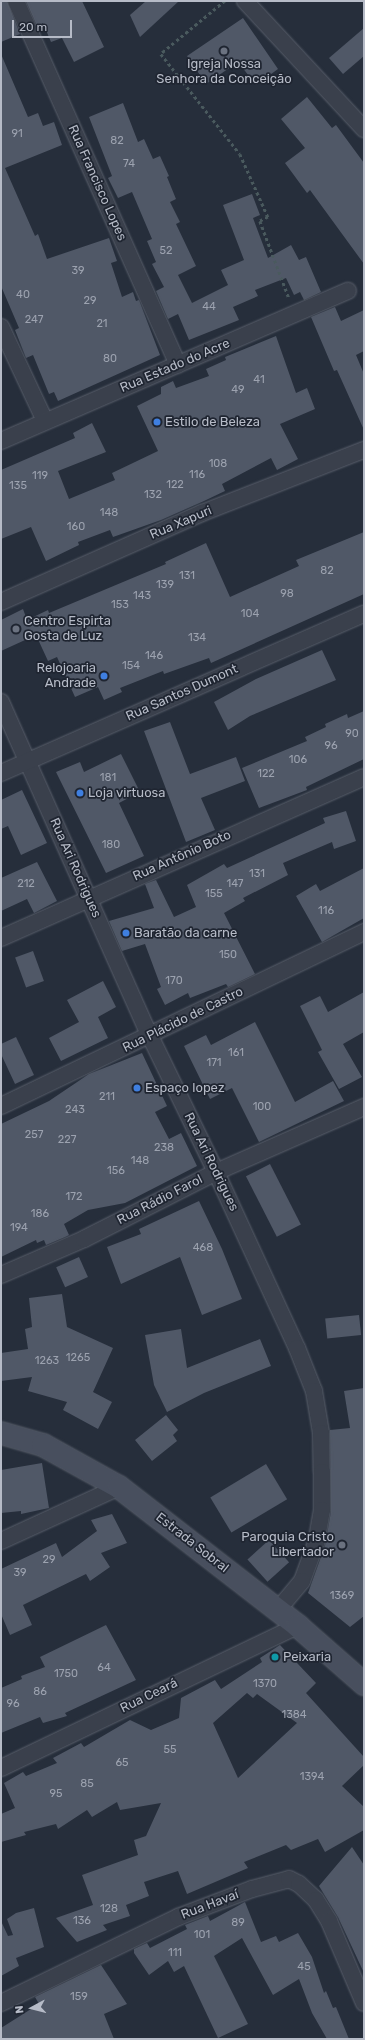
<!DOCTYPE html>
<html>
<head>
<meta charset="utf-8">
<style>
	body { margin:0 }
	#map { position:relative; width:365px; height:2040px; overflow:hidden; background:#262e3b; font-family:Rubik,sans-serif }
	div>[style] { position:absolute }
	.building>* { inset:0; background:#505867; transform-origin:0 0 }
	.path>* { height:2.5px; margin-top:-1.25px; transform-origin:0; background:repeating-linear-gradient(90deg,#4a5a5e 0 3px,transparent 0 6px) }
	.roads { filter:drop-shadow(0 0 1px #585e6a) drop-shadow(0 0 1px #585e6a) }
	.street>* { height:16px; margin:-8px; padding:0 8px; transform-origin:8px; border-radius:8px; background:#3a404c }
	.secondary>* { height:22px; margin:-11px; padding:0 11px; transform-origin:11px; border-radius:11px; background:#484f5e }
	.dots>* { width:11px; height:11px; translate:-50% -50%; box-sizing:border-box; border:2px solid #1f2531; border-radius:50% }
	span { translate:-50% -50%; white-space:nowrap; text-align:center; line-height:1.15; -webkit-text-stroke:3.5px #1f2531; paint-order:stroke }
	.number-label { font-size:11px; color:#9ca2af }
	.number-label span { -webkit-text-stroke-width:0 }
	.poi-label { font-size:13px; color:#b6bbc7 }
	.left { translate:0 -50%; text-align:left }
	.right { translate:-100% -50%; text-align:right }
	.street-label { font-size:13px; color:#b6bbc7 }
	.frame { position:absolute; inset:0; border:2px solid #b6bbc7; pointer-events:none }
	.north { position:absolute; left:12px; top:1988px; width:40px; height:40px; -webkit-text-stroke:3px #1f2531; paint-order:stroke; rotate:263deg; font-size:11px; font-weight:700; line-height:16px; text-align:center; color:#b6bbc7 }
	.north::after { content:''; display:block; margin:auto; width:14px; height:18px; background:#b6bbc7; clip-path:polygon(50% 0,100% 100%,50% 72%,0 100%) }
	.scale { position:absolute; left:12px; top:20px; width:60px; height:18px; box-sizing:border-box; border:2px solid #b6bbc7; border-top:0; padding-left:5px; font-size:12px; line-height:14px; white-space:nowrap; color:#b6bbc7; -webkit-text-stroke:3px #1f2531; paint-order:stroke }
</style>
</head>
<body>
<div id="map">
	<div class="building">
		<i style="clip-path:polygon(1px 1px,7px 1px,20px 34px,1px 42px)"></i>
		<i style="clip-path:polygon(26px 1px,82px 1px,104px 47px,74px 62px,62px 38px,51px 42px,43px 23px,37px 26px)"></i>
		<i style="clip-path:polygon(146px 1px,179px 1px,140px 37px,130px 15px)"></i>
		<i style="clip-path:polygon(243px 18px,278px 69px,256px 85px,238px 62px,206px 84px,187px 56px)"></i>
		<i style="clip-path:polygon(364px 28px,364px 56px,343px 74px,329px 58px)"></i>
		<i style="clip-path:polygon(1px 54px,28px 117px,38px 113px,43px 126px,54px 122px,62px 145px,5px 168px,35px 236px,38px 234px,47px 259px,109px 238px,117px 261px,111px 263px,122px 297px,133px 292px,136px 301px,139px 300px,160px 355px,58px 401px,54px 392px,49px 394px,33px 355px,26px 358px,15px 330px,19px 328px,1px 286px)"></i>
		<i style="clip-path:polygon(307px 97px,332px 128px,336px 125px,364px 163px,364px 264px,310px 190px,307px 193px,285px 163px,305px 148px,281px 119px)"></i>
		<i style="clip-path:polygon(123px 103px,138px 142px,144px 139px,153px 159px,160px 156px,169px 176px,167px 177px,176px 199px,170px 202px,180px 222px,176px 224px,196px 266px,178px 275px,192px 303px,228px 285px,221px 270px,244px 260px,223px 205px,252px 194px,260px 215px,253px 218px,268px 258px,291px 245px,299px 260px,306px 257px,321px 292px,304px 300px,300px 292px,294px 295px,286px 278px,255px 290px,258px 296px,233px 307px,239px 320px,189px 340px,178px 314px,168px 319px,156px 291px,164px 287px,152px 264px,156px 262px,147px 241px,152px 239px,132px 192px,118px 198px,108px 178px,112px 176px,89px 117px)"></i>
		<i style="clip-path:polygon(335px 307px,341px 321px,364px 310px,364px 351px,356px 355px,364px 374px,364px 430px,337px 370px,334px 371px,311px 317px)"></i>
		<i style="clip-path:polygon(276px 336px,296px 393px,307px 388px,315px 409px,280px 424px,298px 459px,277px 470px,271px 458px,222px 484px,225px 491px,204px 501px,161px 520px,113px 537px,110px 530px,78px 542px,79px 545px,46px 561px,31px 527px,1px 539px,1px 470px,75px 438px,73px 433px,92px 423px,106px 452px,58px 471px,69px 499px,115px 480px,112px 473px,158px 451px,137px 406px,161px 394px,161px 387px,173px 381px,176px 388px,209px 376px,206px 369px,226px 360px,225px 357px)"></i>
		<i style="clip-path:polygon(364px 532px,364px 594px,211px 663px,209px 658px,164px 674px,163px 671px,120px 688px,122px 692px,104px 700px,98px 687px,75px 697px,57px 657px,48px 661px,36px 635px,1px 651px,1px 620px,23px 609px,27px 620px,48px 610px,49px 613px,166px 564px,165px 562px,206px 543px,230px 597px,299px 566px,296px 560px)"></i>
		<i style="clip-path:polygon(322px 650px,336px 680px,250px 716px,228px 730px,214px 702px,256px 679px)"></i>
		<i style="clip-path:polygon(364px 711px,364px 759px,306px 787px,307px 790px,259px 808px,242px 768px,307px 741px,305px 737px,326px 727px,325px 724px,347px 714px,348px 718px)"></i>
		<i style="clip-path:polygon(170px 722px,190px 774px,236px 757px,245px 781px,201px 798px,215px 830px,186px 842px,144px 731px)"></i>
		<i style="clip-path:polygon(121px 754px,140px 792px,119px 803px,144px 856px,106px 873px,56px 772px,80px 762px,84px 772px)"></i>
		<i style="clip-path:polygon(22px 790px,47px 843px,21px 855px,8px 826px,1px 829px,1px 800px)"></i>
		<i style="clip-path:polygon(346px 811px,356px 841px,334px 849px,332px 842px,283px 863px,288px 875px,243px 898px,245px 901px,224px 913px,255px 974px,228px 987px,226px 984px,190px 998px,188px 993px,165px 1005px,157px 989px,161px 987px,145px 944px,122px 951px,109px 921px,154px 908px,145px 884px,156px 880px,174px 917px,196px 907px,187px 885px,224px 864px,227px 868px,325px 823px,323px 818px)"></i>
		<i style="clip-path:polygon(37px 862px,57px 901px,34px 913px,27px 899px,1px 911px,1px 878px)"></i>
		<i style="clip-path:polygon(364px 868px,364px 918px,322px 942px,296px 896px,316px 884px,320px 891px)"></i>
		<i style="left:33px;top:951px;width:32px;height:19px;rotate:70deg"></i>
		<i style="clip-path:polygon(103px 981px,116px 1007px,98px 1017px,108px 1038px,61px 1061px,49px 1038px,79px 1022px,67px 1000px)"></i>
		<i style="clip-path:polygon(364px 992px,364px 1032px,343px 1044px,362px 1077px,339px 1089px,318px 1052px,322px 1050px,300px 1006px,320px 996px,328px 1012px)"></i>
		<i style="clip-path:polygon(255px 1022px,295px 1102px,333px 1081px,344px 1101px,259px 1142px,232px 1088px,210px 1099px,184px 1046px,206px 1035px,211px 1045px)"></i>
		<i style="clip-path:polygon(16px 1037px,34px 1075px,15px 1084px,1px 1054px,1px 1044px)"></i>
		<i style="clip-path:polygon(142px 1053px,167px 1106px,155px 1112px,169px 1139px,181px 1133px,197px 1166px,125px 1203px,88px 1210px,64px 1224px,69px 1235px,65px 1237px,46px 1245px,44px 1240px,37px 1243px,36px 1240px,1px 1257px,1px 1124px,49px 1101px,89px 1074px)"></i>
		<i style="left:270px;top:1164px;width:68px;height:27px;rotate:63deg"></i>
		<i style="clip-path:polygon(199px 1201px,222px 1249px,242px 1299px,202px 1315px,180px 1257px,121px 1284px,107px 1247px,141px 1234px,139px 1229px)"></i>
		<i style="left:79px;top:1257px;width:22px;height:25px;rotate:66deg"></i>
		<i style="clip-path:polygon(62px 1294px,67px 1327px,113px 1348px,93px 1392px,112px 1402px,98px 1429px,63px 1410px,67px 1402px,28px 1391px,32px 1377px,1px 1381px,1px 1353px,28px 1349px,25px 1329px,32px 1327px,29px 1298px)"></i>
		<i style="left:359px;top:1315px;width:20px;height:34px;rotate:84deg"></i>
		<i style="clip-path:polygon(181px 1329px,187px 1368px,260px 1339px,271px 1366px,204px 1393px,167px 1412px,154px 1385px,145px 1335px)"></i>
		<i style="clip-path:polygon(364px 1388px,364px 1616px,350px 1627px,308px 1593px,325px 1546px,331px 1512px,330px 1430px,350px 1428px,344px 1391px)"></i>
		<i style="clip-path:polygon(166px 1415px,178px 1430px,173px 1435px,177px 1441px,152px 1461px,135px 1440px)"></i>
		<i style="clip-path:polygon(42px 1463px,49px 1508px,21px 1514px,21px 1511px,1px 1513px,1px 1470px)"></i>
		<i style="left:266px;top:1464px;width:41px;height:65px;rotate:59deg"></i>
		<i style="clip-path:polygon(112px 1514px,127px 1543px,101px 1553px,110px 1567px,90px 1581px,86px 1574px,23px 1605px,32px 1625px,10px 1635px,1px 1614px,1px 1569px,56px 1543px,62px 1557px,97px 1531px,91px 1520px)"></i>
		<i style="left:269px;top:1540px;width:30px;height:29px;rotate:48deg"></i>
		<i style="clip-path:polygon(106px 1625px,136px 1680px,65px 1713px,67px 1716px,43px 1723px,40px 1717px,1px 1733px,1px 1688px,22px 1679px,21px 1676px,45px 1667px,40px 1657px)"></i>
		<i style="clip-path:polygon(evenodd,280px 1645px,316px 1683px,306px 1693px,364px 1757px,364px 1765px,342px 1786px,364px 1807px,364px 1830px,325px 1852px,318px 1839px,291px 1850px,286px 1845px,244px 1862px,248px 1868px,187px 1894px,178px 1871px,144px 1882px,149px 1896px,126px 1905px,130px 1916px,103px 1925px,107px 1930px,77px 1942px,56px 1918px,93px 1905px,82px 1875px,138px 1855px,134px 1840px,146px 1836px,161px 1803px,120px 1810px,117px 1802px,92px 1817px,87px 1810px,58px 1829px,56px 1824px,24px 1832px,26px 1835px,1px 1842px,1px 1814px,15px 1808px,4px 1783px,23px 1772px,26px 1776px,57px 1763px,53px 1758px,81px 1743px,84px 1747px,130px 1720px,151px 1730px,179px 1718px,181px 1698px,215px 1680px,221px 1689px,262px 1662px,260px 1658px,280px 1645px,247px 1693px,253px 1698px,257px 1694px,297px 1723px,238px 1778px,213px 1723px,247px 1693px)"></i>
		<i style="clip-path:polygon(352px 1847px,364px 1865px,364px 1973px,338px 1917px,319px 1886px)"></i>
		<i style="clip-path:polygon(245px 1902px,261px 1942px,276px 1936px,279px 1942px,298px 1933px,312px 1957px,324px 1993px,326px 1991px,333px 2008px,336px 2007px,349px 2039px,327px 2039px,312px 2013px,299px 1979px,273px 1995px,242px 1938px,214px 1956px,248px 2024px,218px 2038px,184px 1966px,174px 1972px,168px 1961px,149px 1975px,134px 1953px,134px 1949px,147px 1943px,150px 1948px,187px 1929px,185px 1925px,208px 1916px,210px 1921px)"></i>
		<i style="clip-path:polygon(34px 1908px,44px 1947px,16px 1958px,19px 1966px,1px 1976px,1px 1921px,8px 1936px,13px 1935px,7px 1919px,16px 1913px)"></i>
		<i style="clip-path:polygon(101px 1965px,127px 2004px,104px 2014px,114px 2039px,1px 2039px,1px 2028px,39px 2004px,35px 1997px)"></i>
	</div>
	<div class="path">
		<i style="left:225px;top:1px;width:83px;rotate:140.4deg"></i>
		<i style="left:161px;top:54px;width:127px;rotate:51.7deg"></i>
		<i style="left:240px;top:154px;width:69px;rotate:66deg"></i>
		<i style="left:268px;top:217px;width:9px;rotate:153deg"></i>
		<i style="left:260px;top:221px;width:82px;rotate:69.4deg"></i>
	</div>
	<div class="roads">
		<div class="street">
			<i style="left:16px;top:1px;width:398px;rotate:66deg"></i>
			<i style="left:245px;top:1px;width:175px;rotate:47.1deg"></i>
			<i style="left:1px;top:327px;width:104px;rotate:64.9deg"></i>
			<i style="left:1px;top:441px;width:378px;rotate:-23.4deg"></i>
			<i style="left:1px;top:602px;width:220px;rotate:-23.9deg"></i>
			<i style="left:202px;top:513px;width:174px;rotate:-21.3deg"></i>
			<i style="left:1px;top:702px;width:366px;rotate:66deg"></i>
			<i style="left:150px;top:1036px;width:151px;rotate:64.1deg"></i>
			<i style="left:216px;top:1172px;width:194px;rotate:65.3deg"></i>
			<i style="left:297px;top:1348px;width:46px;rotate:68.4deg"></i>
			<i style="left:314px;top:1391px;width:43px;rotate:80.5deg"></i>
			<i style="left:321px;top:1433px;width:39px;rotate:89deg"></i>
			<i style="left:322px;top:1472px;width:38px;rotate:90deg"></i>
			<i style="left:322px;top:1510px;width:34px;rotate:100deg"></i>
			<i style="left:316px;top:1543px;width:40px;rotate:110.2deg"></i>
			<i style="left:302px;top:1581px;width:38px;rotate:130deg"></i>
			<i style="left:1px;top:773px;width:396px;rotate:-23.7deg"></i>
			<i style="left:1px;top:938px;width:397px;rotate:-23.9deg"></i>
			<i style="left:1px;top:1106px;width:403px;rotate:-25.6deg"></i>
			<i style="left:1px;top:1275px;width:90px;rotate:-23.4deg"></i>
			<i style="left:84px;top:1239px;width:148px;rotate:-26.9deg"></i>
			<i style="left:216px;top:1172px;width:162px;rotate:-23.7deg"></i>
			<i style="left:1px;top:1541px;width:130px;rotate:-24.6deg"></i>
			<i style="left:1px;top:1768px;width:329px;rotate:-25.6deg"></i>
			<i style="left:1px;top:2003px;width:197px;rotate:-25.9deg"></i>
			<i style="left:178px;top:1917px;width:79px;rotate:-20.7deg"></i>
			<i style="left:252px;top:1889px;width:38px;rotate:-15deg"></i>
			<i style="left:289px;top:1879px;width:11px;rotate:27deg"></i>
			<i style="left:299px;top:1884px;width:23px;rotate:43deg"></i>
			<i style="left:316px;top:1900px;width:25px;rotate:58deg"></i>
			<i style="left:329px;top:1921px;width:89px;rotate:66.9deg"></i>
		</div>
		<div class="secondary">
			<i style="left:1px;top:1433px;width:44px;rotate:15.9deg"></i>
			<i style="left:43px;top:1445px;width:87px;rotate:28.9deg"></i>
			<i style="left:119px;top:1487px;width:227px;rotate:37.8deg"></i>
			<i style="left:298px;top:1626px;width:88px;rotate:41.3deg"></i>
		</div>
	</div>
	<div class="dots">
		<i style="left:224px;top:51px;background:#6b7280"></i>
		<i style="left:157px;top:422px;background:#3f7fe0"></i>
		<i style="left:16px;top:629px;background:#6b7280"></i>
		<i style="left:104px;top:676px;background:#3f7fe0"></i>
		<i style="left:80px;top:793px;background:#3f7fe0"></i>
		<i style="left:126px;top:933px;background:#3f7fe0"></i>
		<i style="left:137px;top:1088px;background:#3f7fe0"></i>
		<i style="left:342px;top:1545px;background:#6b7280"></i>
		<i style="left:275px;top:1657px;background:#0f9aa8"></i>
	</div>
	<div class="number-label">
		<span style="left:17px;top:134px">91</span>
		<span style="left:117px;top:141px">82</span>
		<span style="left:129px;top:164px">74</span>
		<span style="left:166px;top:251px">52</span>
		<span style="left:78px;top:271px">39</span>
		<span style="left:23px;top:295px">40</span>
		<span style="left:90px;top:301px">29</span>
		<span style="left:209px;top:307px">44</span>
		<span style="left:34px;top:320px">247</span>
		<span style="left:102px;top:324px">21</span>
		<span style="left:110px;top:359px">80</span>
		<span style="left:259px;top:380px">41</span>
		<span style="left:238px;top:390px">49</span>
		<span style="left:218px;top:464px">108</span>
		<span style="left:197px;top:475px">116</span>
		<span style="left:40px;top:476px">119</span>
		<span style="left:175px;top:485px">122</span>
		<span style="left:18px;top:486px">135</span>
		<span style="left:153px;top:495px">132</span>
		<span style="left:109px;top:513px">148</span>
		<span style="left:76px;top:527px">160</span>
		<span style="left:327px;top:571px">82</span>
		<span style="left:187px;top:576px">131</span>
		<span style="left:165px;top:585px">139</span>
		<span style="left:287px;top:594px">98</span>
		<span style="left:142px;top:596px">143</span>
		<span style="left:120px;top:605px">153</span>
		<span style="left:250px;top:614px">104</span>
		<span style="left:197px;top:638px">134</span>
		<span style="left:154px;top:656px">146</span>
		<span style="left:131px;top:666px">154</span>
		<span style="left:352px;top:734px">90</span>
		<span style="left:331px;top:746px">96</span>
		<span style="left:298px;top:760px">106</span>
		<span style="left:266px;top:774px">122</span>
		<span style="left:108px;top:778px">181</span>
		<span style="left:111px;top:845px">180</span>
		<span style="left:257px;top:874px">131</span>
		<span style="left:26px;top:884px">212</span>
		<span style="left:235px;top:884px">147</span>
		<span style="left:214px;top:894px">155</span>
		<span style="left:326px;top:911px">116</span>
		<span style="left:228px;top:955px">150</span>
		<span style="left:174px;top:981px">170</span>
		<span style="left:236px;top:1053px">161</span>
		<span style="left:214px;top:1063px">171</span>
		<span style="left:107px;top:1097px">211</span>
		<span style="left:262px;top:1107px">100</span>
		<span style="left:75px;top:1110px">243</span>
		<span style="left:34px;top:1135px">257</span>
		<span style="left:67px;top:1140px">227</span>
		<span style="left:164px;top:1148px">238</span>
		<span style="left:140px;top:1161px">148</span>
		<span style="left:116px;top:1171px">156</span>
		<span style="left:74px;top:1197px">172</span>
		<span style="left:40px;top:1214px">186</span>
		<span style="left:19px;top:1228px">194</span>
		<span style="left:203px;top:1248px">468</span>
		<span style="left:78px;top:1358px">1265</span>
		<span style="left:47px;top:1361px">1263</span>
		<span style="left:49px;top:1560px">29</span>
		<span style="left:20px;top:1573px">39</span>
		<span style="left:342px;top:1596px">1369</span>
		<span style="left:104px;top:1668px">64</span>
		<span style="left:66px;top:1674px">1750</span>
		<span style="left:265px;top:1684px">1370</span>
		<span style="left:40px;top:1692px">86</span>
		<span style="left:13px;top:1704px">96</span>
		<span style="left:294px;top:1715px">1384</span>
		<span style="left:170px;top:1750px">55</span>
		<span style="left:122px;top:1763px">65</span>
		<span style="left:312px;top:1777px">1394</span>
		<span style="left:87px;top:1784px">85</span>
		<span style="left:56px;top:1794px">95</span>
		<span style="left:109px;top:1909px">128</span>
		<span style="left:82px;top:1921px">136</span>
		<span style="left:238px;top:1923px">89</span>
		<span style="left:202px;top:1935px">101</span>
		<span style="left:175px;top:1953px">111</span>
		<span style="left:304px;top:1967px">45</span>
		<span style="left:79px;top:1997px">159</span>
	</div>
	<div class="poi-label">
		<span style="left:224px;top:72px">Igreja Nossa<br>Senhora da Conceição</span>
		<span class="left" style="left:165px;top:422px">Estilo de Beleza</span>
		<span class="left" style="left:24px;top:629px">Centro Espirta<br>Gosta de Luz</span>
		<span class="right" style="left:96px;top:676px">Relojoaria<br>Andrade</span>
		<span class="left" style="left:88px;top:793px">Loja virtuosa</span>
		<span class="left" style="left:134px;top:933px">Baratão da carne</span>
		<span class="left" style="left:145px;top:1088px">Espaço lopez</span>
		<span class="right" style="left:334px;top:1545px">Paroquia Cristo<br>Libertador</span>
		<span class="left" style="left:283px;top:1657px">Peixaria</span>
	</div>
	<div class="street-label">
		<span style="left:97px;top:183px;rotate:66deg">Rua Francisco Lopes</span>
		<span style="left:175px;top:366px;rotate:-23deg">Rua Estado do Acre</span>
		<span style="left:181px;top:523px;rotate:-23deg">Rua Xapuri</span>
		<span style="left:182px;top:693px;rotate:-24deg">Rua Santos Dumont</span>
		<span style="left:182px;top:856px;rotate:-24deg">Rua Antônio Boto</span>
		<span style="left:75px;top:868px;rotate:66deg">Rua Ari Rodrigues</span>
		<span style="left:183px;top:1020px;rotate:-26deg">Rua Plácido de Castro</span>
		<span style="left:211px;top:1162px;rotate:64deg">Rua Ari Rodrigues</span>
		<span style="left:160px;top:1200px;rotate:-27deg">Rua Rádio Farol</span>
		<span style="left:192px;top:1543px;rotate:38deg">Estrada Sobral</span>
		<span style="left:149px;top:1696px;rotate:-26deg">Rua Ceará</span>
		<span style="left:210px;top:1905px;rotate:-21deg">Rua Havaí</span>
	</div>
	<div class="frame"></div>
	<div class="north">N</div>
	<div class="scale">20 m</div>
</div>
</body>
</html>
